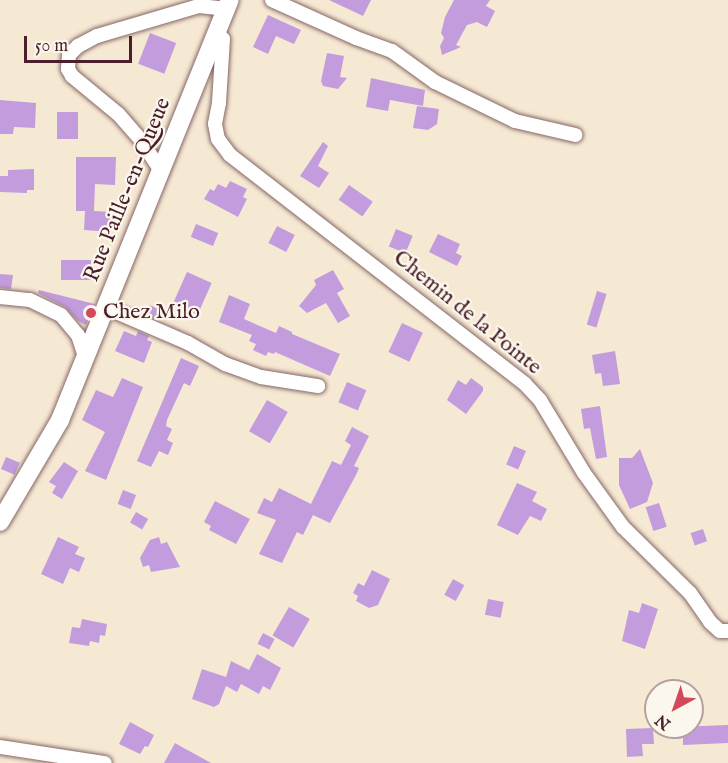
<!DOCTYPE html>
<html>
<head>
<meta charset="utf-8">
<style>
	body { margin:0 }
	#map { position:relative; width:728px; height:763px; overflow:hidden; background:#f6e9d3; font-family:"IM FELL English",serif }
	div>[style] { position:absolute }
	.building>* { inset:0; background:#c39cdd; transform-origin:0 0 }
	.roads { filter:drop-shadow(0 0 2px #866666) drop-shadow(0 0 2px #866666) }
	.minor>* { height:14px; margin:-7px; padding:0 7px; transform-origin:7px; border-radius:7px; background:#fff }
	.major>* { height:18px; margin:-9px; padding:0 9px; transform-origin:9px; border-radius:9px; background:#fff }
	.dots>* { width:16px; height:16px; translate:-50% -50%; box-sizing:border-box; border:3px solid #fbf7ec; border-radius:50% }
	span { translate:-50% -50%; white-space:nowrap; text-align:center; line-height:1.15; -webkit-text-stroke:4.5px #fbf7ec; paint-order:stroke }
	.street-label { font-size:22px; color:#4a1f2b }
	.poi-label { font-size:22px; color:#4a1f2b }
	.left { translate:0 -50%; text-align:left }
	.north { position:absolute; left:644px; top:679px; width:60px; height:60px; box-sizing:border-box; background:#fbf7ec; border:2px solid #b4a19f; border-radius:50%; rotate:220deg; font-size:16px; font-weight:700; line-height:24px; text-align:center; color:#4a1f2b }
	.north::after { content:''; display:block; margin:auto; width:21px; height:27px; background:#d1495b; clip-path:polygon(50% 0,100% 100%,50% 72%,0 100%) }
	.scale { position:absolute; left:24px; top:36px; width:108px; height:27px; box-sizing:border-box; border:3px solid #4a1f2b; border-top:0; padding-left:8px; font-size:18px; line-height:21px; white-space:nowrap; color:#4a1f2b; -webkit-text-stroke:4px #fbf7ec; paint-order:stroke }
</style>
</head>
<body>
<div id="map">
	<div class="building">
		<i style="clip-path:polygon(329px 0,371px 0,363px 16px)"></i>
		<i style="clip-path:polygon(454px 0,490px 0,486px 6px,495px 11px,487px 27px,477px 22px,467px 25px,456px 45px,461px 47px,442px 55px,440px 46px,444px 38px,441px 33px,445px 17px)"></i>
		<i style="clip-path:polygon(268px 15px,301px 30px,294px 44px,276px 36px,268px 54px,253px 47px)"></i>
		<i style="left:150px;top:33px;width:28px;height:33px;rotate:21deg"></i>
		<i style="clip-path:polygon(327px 53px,344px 56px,340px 77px,347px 78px,338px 89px,323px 86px,321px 81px)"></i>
		<i style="clip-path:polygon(371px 78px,425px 90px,423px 106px,390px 100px,388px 111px,366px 107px)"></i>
		<i style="clip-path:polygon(0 100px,36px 103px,35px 128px,14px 127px,13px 134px,0 134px)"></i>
		<i style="clip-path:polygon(417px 106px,439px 109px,437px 124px,428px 130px,413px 128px)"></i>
		<i style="left:57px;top:112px;width:21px;height:27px"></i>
		<i style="clip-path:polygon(323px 142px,328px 146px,318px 166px,329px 173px,319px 188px,300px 176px)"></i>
		<i style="clip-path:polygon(76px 157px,116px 157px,115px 185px,95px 184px,94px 211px,111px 212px,110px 232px,84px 230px,85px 211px,76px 211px)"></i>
		<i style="clip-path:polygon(34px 169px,34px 190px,27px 190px,27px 193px,0 192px,0 176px,8px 176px,8px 170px)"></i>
		<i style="clip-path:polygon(230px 181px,247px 189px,243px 197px,247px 199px,238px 217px,204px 199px,210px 189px,214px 191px,218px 184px,226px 188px)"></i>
		<i style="left:349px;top:185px;width:29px;height:18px;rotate:35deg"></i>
		<i style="left:196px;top:224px;width:24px;height:14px;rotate:22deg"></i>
		<i style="left:277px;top:226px;width:20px;height:19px;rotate:27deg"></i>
		<i style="left:396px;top:229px;width:18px;height:19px;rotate:22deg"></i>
		<i style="clip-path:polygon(438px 234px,460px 244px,456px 253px,462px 256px,457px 266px,429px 252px)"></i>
		<i style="left:61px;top:260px;width:30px;height:20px"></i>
		<i style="clip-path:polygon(333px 270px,344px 289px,337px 293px,350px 316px,338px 323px,326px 303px,307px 313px,299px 306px,316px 285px,314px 280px)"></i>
		<i style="left:187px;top:272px;width:27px;height:35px;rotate:24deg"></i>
		<i style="clip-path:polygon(0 274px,13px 275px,11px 289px,0 288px)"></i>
		<i style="clip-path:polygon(39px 290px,95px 304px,86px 325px,78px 321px,65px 307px,38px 293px)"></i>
		<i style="left:597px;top:291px;width:10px;height:35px;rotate:17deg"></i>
		<i style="clip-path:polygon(229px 295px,250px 304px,244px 319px,276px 333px,279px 326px,292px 332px,292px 334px,340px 354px,330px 376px,275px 352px,274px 354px,268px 352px,266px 356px,253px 350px,256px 344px,249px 341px,252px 335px,219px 322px)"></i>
		<i style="clip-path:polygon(150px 305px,160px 310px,156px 319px,145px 315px)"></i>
		<i style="left:402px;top:323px;width:23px;height:32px;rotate:25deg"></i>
		<i style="clip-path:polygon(124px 331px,136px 336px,138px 331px,149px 336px,147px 340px,152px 342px,144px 363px,115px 351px)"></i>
		<i style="clip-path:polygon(615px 351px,620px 384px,603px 386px,601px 373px,595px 374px,592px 355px)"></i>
		<i style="clip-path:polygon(181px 358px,199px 366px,190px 386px,184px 383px,167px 420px,166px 426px,172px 429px,167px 440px,173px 443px,168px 455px,159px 451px,151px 467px,137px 461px)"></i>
		<i style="clip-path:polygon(122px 378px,143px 387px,106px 480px,85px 471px,105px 432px,82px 420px,96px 390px,113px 397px)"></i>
		<i style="clip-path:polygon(471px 378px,483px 387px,483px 391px,466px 414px,447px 400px,458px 380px,466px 385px)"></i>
		<i style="left:347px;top:382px;width:21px;height:22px;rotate:23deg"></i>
		<i style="left:267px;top:400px;width:24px;height:36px;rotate:30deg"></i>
		<i style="clip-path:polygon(600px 406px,607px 457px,596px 459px,590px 428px,584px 429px,581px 409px)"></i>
		<i style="clip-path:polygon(352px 427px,369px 436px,354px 466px,359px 468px,356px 475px,330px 523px,313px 515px,303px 535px,297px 532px,282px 563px,259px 554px,276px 520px,257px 513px,264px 498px,272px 502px,279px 488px,311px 504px,332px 461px,341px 465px,351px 445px,345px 441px)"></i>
		<i style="left:514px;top:446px;width:13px;height:20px;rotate:23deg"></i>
		<i style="clip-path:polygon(640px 449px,653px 483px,647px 502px,630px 509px,619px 485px,619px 458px,632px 458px)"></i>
		<i style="left:6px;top:457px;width:15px;height:13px;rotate:23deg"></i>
		<i style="clip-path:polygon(64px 462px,78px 471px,62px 499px,52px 493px,56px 486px,49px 482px)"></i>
		<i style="clip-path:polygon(517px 483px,537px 492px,532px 501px,547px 509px,541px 521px,530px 516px,518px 535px,497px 525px)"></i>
		<i style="left:123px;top:490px;width:14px;height:15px;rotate:21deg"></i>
		<i style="clip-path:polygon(215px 501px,250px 519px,236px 544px,209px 530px,211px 526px,204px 522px)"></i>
		<i style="left:659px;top:503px;width:25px;height:14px;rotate:72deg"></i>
		<i style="left:136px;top:512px;width:14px;height:12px;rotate:30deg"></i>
		<i style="left:703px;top:529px;width:13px;height:13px;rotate:72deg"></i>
		<i style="clip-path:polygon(58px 537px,79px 547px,75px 554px,85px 558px,79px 572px,70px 568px,63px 584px,41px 574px)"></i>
		<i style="clip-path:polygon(159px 537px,161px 544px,167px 542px,180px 567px,151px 572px,149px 565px,143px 567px,140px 558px,150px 540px)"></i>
		<i style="clip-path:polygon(372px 570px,390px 579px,378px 605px,369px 608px,356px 601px,358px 596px,353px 593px,358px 583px,364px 586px)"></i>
		<i style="left:453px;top:579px;width:13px;height:18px;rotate:29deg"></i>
		<i style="left:488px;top:599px;width:16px;height:16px;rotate:11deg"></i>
		<i style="clip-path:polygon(642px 603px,658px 609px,645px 649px,622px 641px,629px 610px,639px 613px)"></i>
		<i style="left:289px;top:607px;width:24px;height:33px;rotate:30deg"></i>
		<i style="clip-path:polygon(82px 619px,107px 624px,105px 636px,100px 635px,99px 643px,90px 641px,89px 646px,69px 643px,72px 627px,80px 628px)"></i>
		<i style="left:263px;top:633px;width:13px;height:12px;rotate:27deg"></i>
		<i style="clip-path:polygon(257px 654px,281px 668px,270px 690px,263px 686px,259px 694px,241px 684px,237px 692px,226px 686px,219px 704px,214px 707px,192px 699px,202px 669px,226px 677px,231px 661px,249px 670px)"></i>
		<i style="clip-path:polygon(130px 722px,154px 735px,148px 747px,145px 746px,140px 754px,119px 744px)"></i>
		<i style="clip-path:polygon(728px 725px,728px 743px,683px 745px,683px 738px,677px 739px,676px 727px)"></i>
		<i style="clip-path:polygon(653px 728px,654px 744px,642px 744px,643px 756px,627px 757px,626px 729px)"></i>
		<i style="clip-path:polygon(175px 743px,182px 747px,211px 763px,164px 763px)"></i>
	</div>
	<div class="roads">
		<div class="minor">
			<i style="left:272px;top:0;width:92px;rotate:24.3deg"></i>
			<i style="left:356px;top:38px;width:38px;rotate:20deg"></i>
			<i style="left:392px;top:51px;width:53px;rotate:35.8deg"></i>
			<i style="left:435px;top:82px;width:89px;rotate:26deg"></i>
			<i style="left:515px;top:121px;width:62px;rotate:13.1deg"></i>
			<i style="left:217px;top:33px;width:8px;rotate:45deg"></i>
			<i style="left:223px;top:39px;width:64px;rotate:93.6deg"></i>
			<i style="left:219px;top:103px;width:21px;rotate:101deg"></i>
			<i style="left:215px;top:124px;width:15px;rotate:79deg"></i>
			<i style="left:218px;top:139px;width:20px;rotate:53deg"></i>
			<i style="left:230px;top:155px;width:373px;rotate:37.8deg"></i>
			<i style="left:525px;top:384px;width:22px;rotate:47deg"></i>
			<i style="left:540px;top:400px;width:85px;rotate:58.9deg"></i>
			<i style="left:584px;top:473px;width:67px;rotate:54.2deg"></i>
			<i style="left:623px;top:527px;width:94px;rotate:44.6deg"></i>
			<i style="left:690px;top:593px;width:35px;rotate:55deg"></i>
			<i style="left:710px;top:622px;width:13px;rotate:42deg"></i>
			<i style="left:720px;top:631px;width:8px"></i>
			<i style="left:161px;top:171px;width:38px;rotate:-123deg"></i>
			<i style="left:140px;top:139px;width:33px;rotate:-131deg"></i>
			<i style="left:118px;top:114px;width:60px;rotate:-140.4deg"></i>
			<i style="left:72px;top:76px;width:8px;rotate:-120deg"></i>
			<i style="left:68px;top:69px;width:14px;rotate:-86deg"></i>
			<i style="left:69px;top:55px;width:13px;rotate:-45deg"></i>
			<i style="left:78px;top:46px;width:21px;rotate:-28deg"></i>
			<i style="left:97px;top:36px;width:106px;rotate:-16.4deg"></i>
			<i style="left:199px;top:6px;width:28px;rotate:6deg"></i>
			<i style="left:0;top:297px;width:30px;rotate:6deg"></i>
			<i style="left:30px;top:300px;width:34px;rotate:26deg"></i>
			<i style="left:61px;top:315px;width:26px;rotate:50deg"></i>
			<i style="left:78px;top:335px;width:25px;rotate:72deg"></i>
			<i style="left:107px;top:308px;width:88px;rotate:23.4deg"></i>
			<i style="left:188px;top:343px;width:43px;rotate:29.6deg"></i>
			<i style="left:225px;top:364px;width:38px;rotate:20deg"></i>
			<i style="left:261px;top:377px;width:58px;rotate:9deg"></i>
			<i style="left:0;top:747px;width:106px;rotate:8.7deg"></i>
		</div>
		<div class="major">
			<i style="left:0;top:522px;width:118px;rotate:-59.5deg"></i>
			<i style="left:60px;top:420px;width:453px;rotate:-68deg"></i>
		</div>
	</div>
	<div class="dots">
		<i style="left:91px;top:313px;background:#d1495b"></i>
	</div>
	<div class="street-label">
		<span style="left:128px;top:190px;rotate:-68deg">Rue Paille-en-Queue</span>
		<span style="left:467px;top:313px;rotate:39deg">Chemin de la Pointe</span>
	</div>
	<div class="poi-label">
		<span class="left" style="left:103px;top:313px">Chez Milo</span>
	</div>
	<div class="north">N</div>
	<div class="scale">50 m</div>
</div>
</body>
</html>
